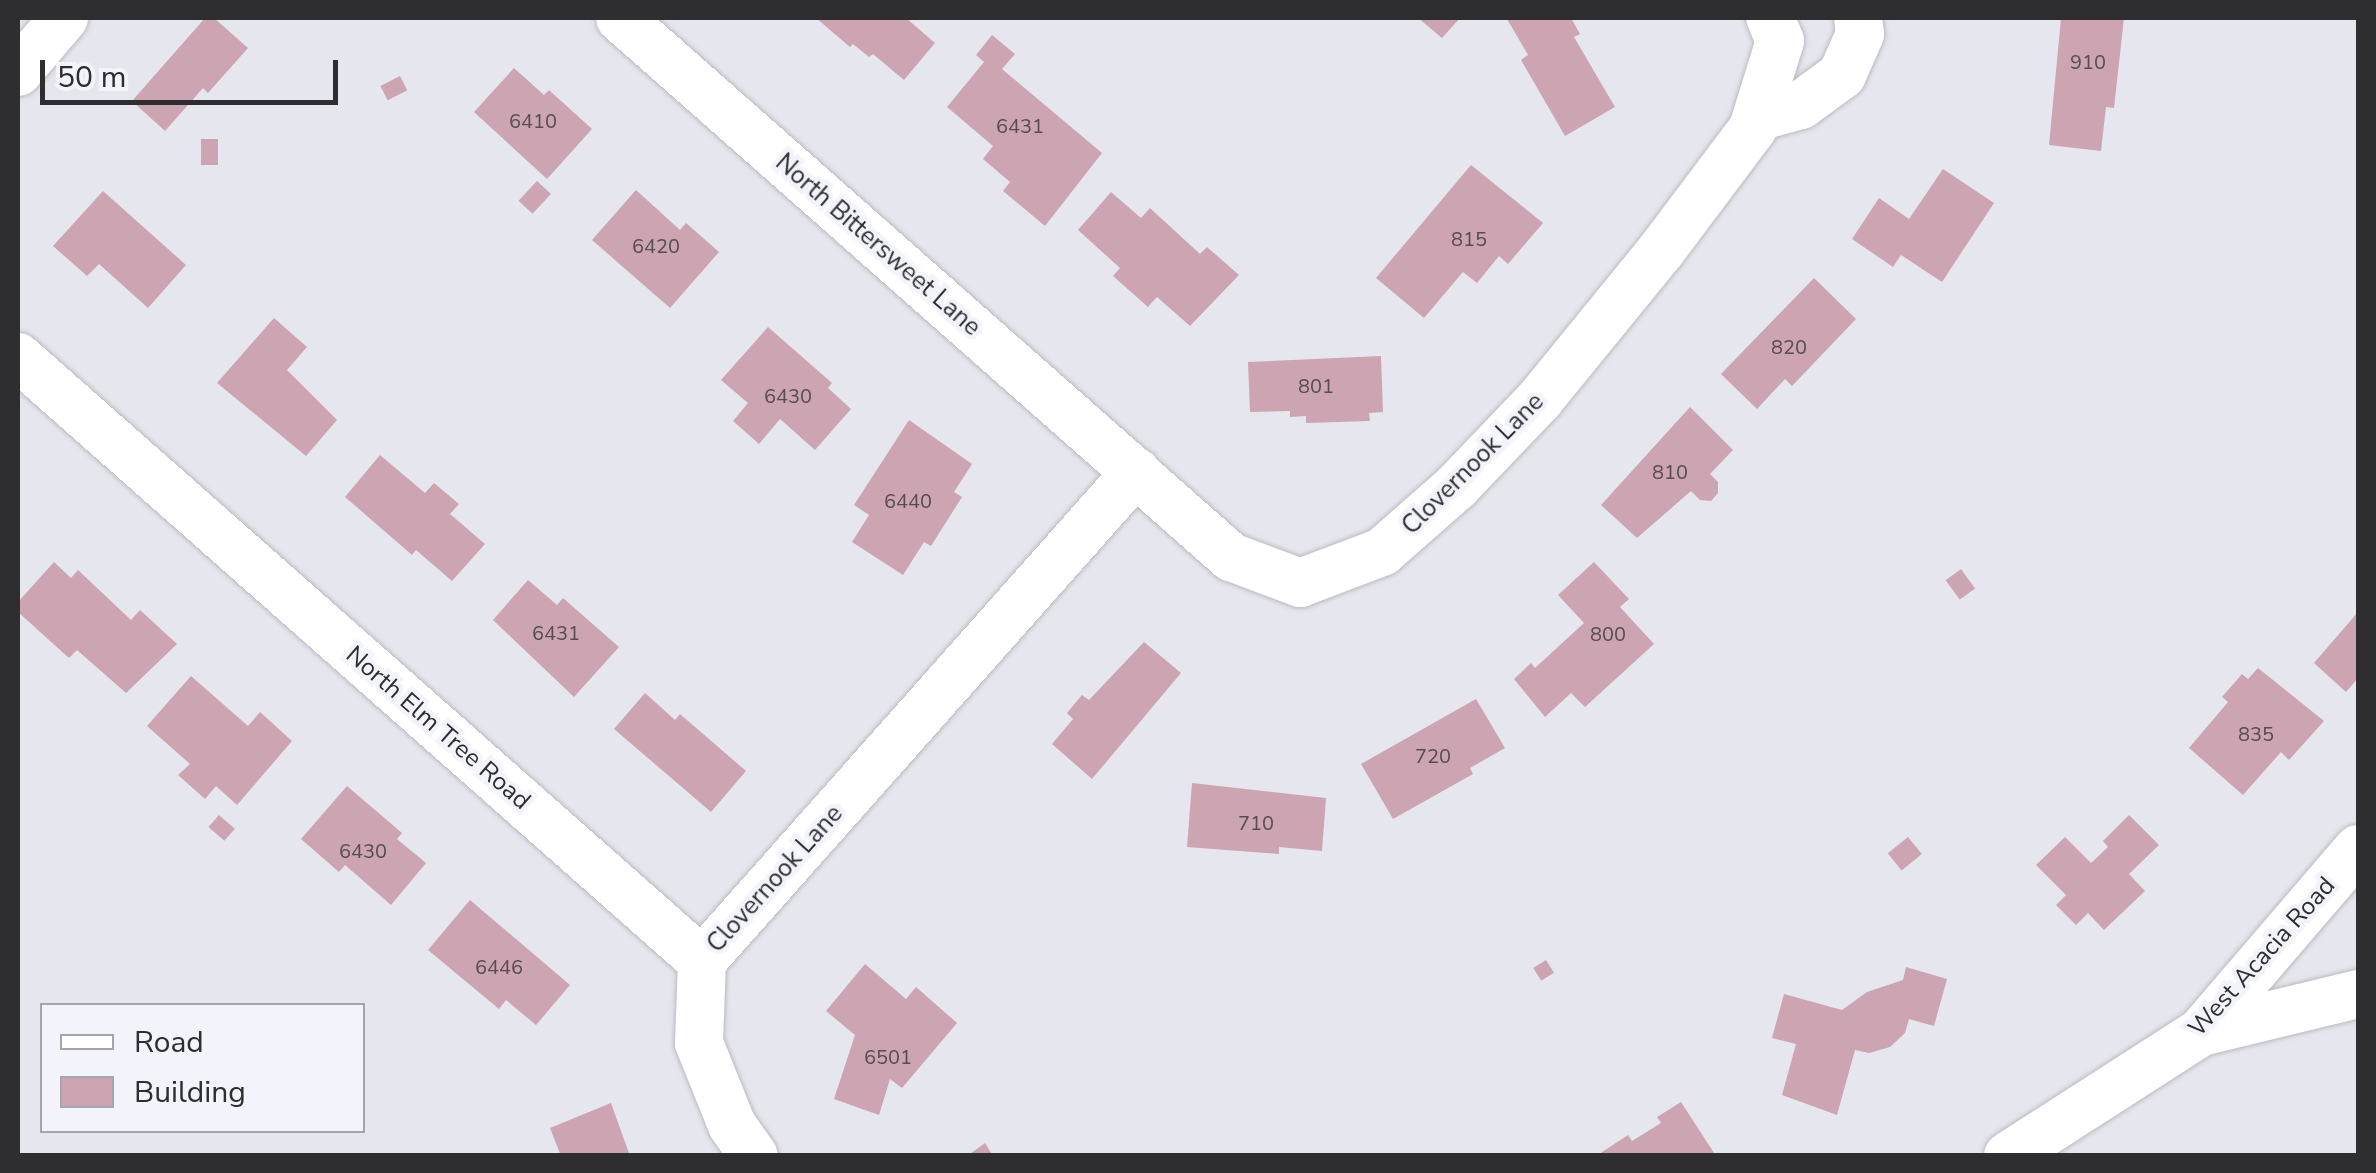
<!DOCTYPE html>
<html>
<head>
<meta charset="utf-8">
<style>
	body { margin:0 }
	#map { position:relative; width:2376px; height:1173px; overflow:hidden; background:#e6e6ee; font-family:"Nunito Sans",sans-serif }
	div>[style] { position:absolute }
	.building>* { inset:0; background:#cda4b2; transform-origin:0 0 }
	.roads { filter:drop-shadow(0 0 2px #babac2) drop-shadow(0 0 2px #babac2) }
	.minor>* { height:48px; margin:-24px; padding:0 24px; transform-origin:24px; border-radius:24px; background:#fff }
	span { translate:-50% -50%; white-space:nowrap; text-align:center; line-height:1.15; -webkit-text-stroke:9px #f3f3fc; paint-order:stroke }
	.number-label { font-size:20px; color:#564c51 }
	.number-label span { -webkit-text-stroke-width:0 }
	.street-label { font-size:25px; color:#2e2e31 }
	.frame { position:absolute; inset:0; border:20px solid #2e2e31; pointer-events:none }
	.legend { position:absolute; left:40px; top:1003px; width:325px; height:130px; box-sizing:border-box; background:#f3f3fc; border:2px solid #a4a4ab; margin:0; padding:12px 18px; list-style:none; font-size:30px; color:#2e2e31 }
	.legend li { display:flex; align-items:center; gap:20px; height:50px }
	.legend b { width:50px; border:2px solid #a4a4ab }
	.scale { position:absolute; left:40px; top:60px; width:298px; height:45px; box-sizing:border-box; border:5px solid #2e2e31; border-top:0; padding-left:12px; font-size:30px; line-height:35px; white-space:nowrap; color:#2e2e31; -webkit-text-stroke:8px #f3f3fc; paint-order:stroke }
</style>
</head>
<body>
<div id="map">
	<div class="building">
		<i style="clip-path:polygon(205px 18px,214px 18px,248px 48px,208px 93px,203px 88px,165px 131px,132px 101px)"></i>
		<i style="clip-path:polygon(816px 18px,906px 18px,935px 43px,904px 80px,873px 54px,869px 57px,853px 44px,850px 47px)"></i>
		<i style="clip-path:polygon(1418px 18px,1460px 18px,1442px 38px)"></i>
		<i style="clip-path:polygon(1571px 18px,1580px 34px,1574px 37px,1615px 107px,1565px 136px,1521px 60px,1528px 55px,1507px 19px)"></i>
		<i style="clip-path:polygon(2061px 18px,2124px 18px,2114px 108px,2106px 107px,2101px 151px,2049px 145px)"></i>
		<i style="clip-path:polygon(992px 35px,1015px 54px,1002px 69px,1102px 153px,1045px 226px,1003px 191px,1010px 182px,983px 159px,993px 146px,947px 107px,984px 62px,976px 55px)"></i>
		<i style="clip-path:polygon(514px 68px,544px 95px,549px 90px,592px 129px,547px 179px,474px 112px)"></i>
		<i style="left:400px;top:76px;width:16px;height:22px;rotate:63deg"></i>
		<i style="left:201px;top:139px;width:17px;height:26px"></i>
		<i style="clip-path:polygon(1471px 165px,1543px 223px,1508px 264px,1499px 256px,1477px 283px,1463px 272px,1424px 318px,1376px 278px)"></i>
		<i style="clip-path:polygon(1943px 169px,1994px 203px,1942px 282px,1901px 255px,1893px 267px,1852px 239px,1879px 198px,1909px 219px)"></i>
		<i style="left:537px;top:181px;width:19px;height:27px;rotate:43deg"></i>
		<i style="clip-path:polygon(636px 190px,680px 230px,686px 223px,719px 252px,670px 308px,592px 240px)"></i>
		<i style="clip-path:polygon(103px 191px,186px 265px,148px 308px,99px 264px,87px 276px,53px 246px)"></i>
		<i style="clip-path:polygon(1111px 192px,1141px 218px,1150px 208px,1200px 254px,1207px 247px,1239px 275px,1190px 326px,1157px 297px,1148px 307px,1113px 276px,1120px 268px,1078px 230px)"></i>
		<i style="clip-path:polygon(1814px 278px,1856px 319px,1792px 386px,1785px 379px,1757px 409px,1721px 374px)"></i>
		<i style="clip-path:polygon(274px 318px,307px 347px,287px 370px,337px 420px,306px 456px,217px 383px)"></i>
		<i style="clip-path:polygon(768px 327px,832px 383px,828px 388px,851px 409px,815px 450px,780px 419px,759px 444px,733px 421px,748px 403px,721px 380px)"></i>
		<i style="clip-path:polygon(1381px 356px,1383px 412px,1369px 413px,1370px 421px,1306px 423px,1306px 416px,1290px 417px,1290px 411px,1250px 412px,1248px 362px)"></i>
		<i style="clip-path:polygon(1690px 407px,1733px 450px,1710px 474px,1718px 482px,1718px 493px,1711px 501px,1700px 500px,1691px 491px,1637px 538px,1601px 505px)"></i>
		<i style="clip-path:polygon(909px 420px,972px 464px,954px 492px,962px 497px,931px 546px,924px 542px,903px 575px,852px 542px,869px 515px,854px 505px)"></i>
		<i style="clip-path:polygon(380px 455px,425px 493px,434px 483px,459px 504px,450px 514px,485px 544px,452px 581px,416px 550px,412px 555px,345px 497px)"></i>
		<i style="clip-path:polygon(54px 562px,71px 578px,78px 570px,131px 620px,140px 610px,177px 644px,126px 693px,77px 650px,69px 658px,18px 612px,18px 602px)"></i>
		<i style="clip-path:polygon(1594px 562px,1629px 599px,1620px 607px,1654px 644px,1585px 707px,1571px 693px,1545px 717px,1514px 679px,1531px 663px,1535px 668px,1584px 623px,1558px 595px)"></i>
		<i style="left:1961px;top:569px;width:24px;height:19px;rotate:54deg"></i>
		<i style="clip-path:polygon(528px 580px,557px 605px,563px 598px,619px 647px,574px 697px,493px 620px)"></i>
		<i style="clip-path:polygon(2358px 612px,2358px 678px,2346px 692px,2314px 663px)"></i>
		<i style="clip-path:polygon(1144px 642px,1181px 673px,1092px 779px,1052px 744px,1073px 719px,1067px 713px,1082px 695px,1089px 700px)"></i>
		<i style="clip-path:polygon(2258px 668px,2324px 721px,2289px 760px,2281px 752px,2243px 795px,2189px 748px,2228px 702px,2222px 697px,2242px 674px,2248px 679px)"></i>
		<i style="clip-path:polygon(191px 676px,248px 726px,260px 712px,292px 741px,237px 805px,216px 786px,205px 799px,178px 775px,190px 764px,147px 726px)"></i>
		<i style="clip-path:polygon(645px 693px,675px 720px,680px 714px,746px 771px,711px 812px,614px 729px)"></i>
		<i style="clip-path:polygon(1476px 699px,1505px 748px,1470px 768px,1473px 774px,1393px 819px,1361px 764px)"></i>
		<i style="clip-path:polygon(1192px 783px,1326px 798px,1322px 851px,1279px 847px,1279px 854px,1187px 847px)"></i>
		<i style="clip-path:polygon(347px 786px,402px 833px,397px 839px,426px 863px,391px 905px,345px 865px,339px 872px,301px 839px)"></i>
		<i style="left:219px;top:815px;width:21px;height:16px;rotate:41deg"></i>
		<i style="clip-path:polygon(2129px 815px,2159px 845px,2129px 874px,2145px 891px,2104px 930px,2088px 913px,2076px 925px,2056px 905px,2066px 895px,2036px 865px,2065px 837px,2091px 863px,2108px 847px,2103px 841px)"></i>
		<i style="left:1908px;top:837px;width:22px;height:26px;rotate:51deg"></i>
		<i style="clip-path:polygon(470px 900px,570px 985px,536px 1025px,506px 1000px,499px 1009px,428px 950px)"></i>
		<i style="left:1546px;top:960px;width:15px;height:15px;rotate:58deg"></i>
		<i style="clip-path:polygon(865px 964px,906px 999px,916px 987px,957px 1023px,902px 1088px,890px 1079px,879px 1115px,834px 1099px,855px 1035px,826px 1011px)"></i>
		<i style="clip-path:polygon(1906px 967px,1947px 979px,1934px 1026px,1909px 1019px,1905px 1033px,1890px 1047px,1869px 1053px,1855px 1050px,1837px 1115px,1782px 1095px,1796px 1044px,1772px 1038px,1784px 994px,1842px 1010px,1867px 992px,1903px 980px)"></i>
		<i style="clip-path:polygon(1681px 1102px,1716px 1156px,1596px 1156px,1628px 1135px,1632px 1141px,1661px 1123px,1657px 1117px)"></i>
		<i style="clip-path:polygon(611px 1103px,630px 1156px,561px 1156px,550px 1128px)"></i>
		<i style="clip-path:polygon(985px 1143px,993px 1156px,967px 1156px)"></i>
	</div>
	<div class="roads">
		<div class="minor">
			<i style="left:620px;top:18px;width:815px;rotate:41.42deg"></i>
			<i style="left:1231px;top:557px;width:74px;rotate:20.6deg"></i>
			<i style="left:1300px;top:583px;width:88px;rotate:-20.7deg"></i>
			<i style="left:1382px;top:552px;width:100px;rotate:-41.3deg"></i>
			<i style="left:1457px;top:486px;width:120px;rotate:-46.3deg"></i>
			<i style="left:1540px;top:399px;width:190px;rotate:-50.8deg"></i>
			<i style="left:1660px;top:252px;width:155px;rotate:-53.1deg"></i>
			<i style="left:1753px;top:128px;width:91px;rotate:-72.8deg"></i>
			<i style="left:1780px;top:41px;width:25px;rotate:-113deg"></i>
			<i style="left:18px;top:72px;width:71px;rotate:-49.6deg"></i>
			<i style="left:1757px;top:117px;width:46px;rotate:-15.3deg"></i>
			<i style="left:1801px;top:105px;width:51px;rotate:-36.2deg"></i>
			<i style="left:1842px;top:75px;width:45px;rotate:-66.3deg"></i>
			<i style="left:1860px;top:34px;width:16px;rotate:-97deg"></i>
			<i style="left:18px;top:357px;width:913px;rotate:41.45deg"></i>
			<i style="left:702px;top:961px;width:82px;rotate:92.1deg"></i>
			<i style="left:699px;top:1043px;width:88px;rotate:68.1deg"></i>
			<i style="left:732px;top:1125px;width:38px;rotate:55deg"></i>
			<i style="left:702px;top:961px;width:654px;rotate:-48.41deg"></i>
			<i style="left:2201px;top:1032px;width:162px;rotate:-13.6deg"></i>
			<i style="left:2008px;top:1156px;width:229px;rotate:-32.7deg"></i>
			<i style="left:2201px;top:1032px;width:241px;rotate:-49.4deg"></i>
		</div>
	</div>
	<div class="number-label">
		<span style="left:2088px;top:62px">910</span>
		<span style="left:533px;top:121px">6410</span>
		<span style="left:1020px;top:126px">6431</span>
		<span style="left:1469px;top:239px">815</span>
		<span style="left:656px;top:246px">6420</span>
		<span style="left:1789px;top:347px">820</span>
		<span style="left:1316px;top:386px">801</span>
		<span style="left:788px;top:396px">6430</span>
		<span style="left:1670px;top:472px">810</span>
		<span style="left:908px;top:501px">6440</span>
		<span style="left:556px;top:633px">6431</span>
		<span style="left:1608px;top:634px">800</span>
		<span style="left:2256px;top:734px">835</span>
		<span style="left:1433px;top:756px">720</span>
		<span style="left:1256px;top:823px">710</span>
		<span style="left:363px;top:851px">6430</span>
		<span style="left:499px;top:967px">6446</span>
		<span style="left:888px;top:1057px">6501</span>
	</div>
	<div class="street-label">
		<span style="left:878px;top:245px;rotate:41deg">North Bittersweet Lane</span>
		<span style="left:1473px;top:464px;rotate:-45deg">Clovernook Lane</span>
		<span style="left:438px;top:728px;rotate:41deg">North Elm Tree Road</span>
		<span style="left:775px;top:879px;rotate:-48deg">Clovernook Lane</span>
		<span style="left:2262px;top:957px;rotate:-48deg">West Acacia Road</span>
	</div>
	<div class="frame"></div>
	<ul class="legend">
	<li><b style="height:12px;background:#fff"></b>Road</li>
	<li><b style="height:28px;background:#cda4b2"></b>Building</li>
	</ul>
	<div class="scale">50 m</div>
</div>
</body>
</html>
